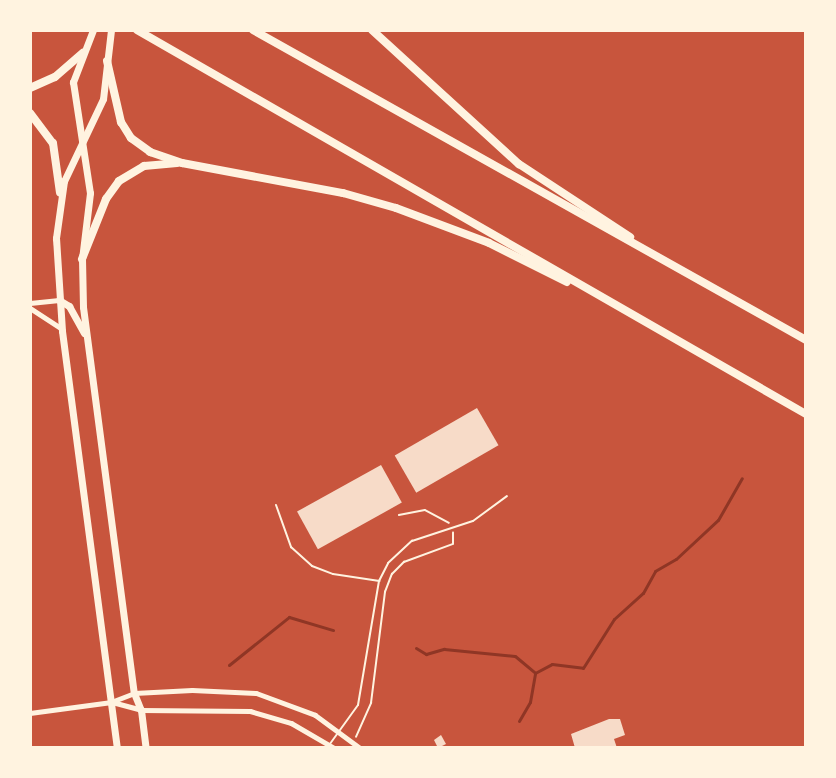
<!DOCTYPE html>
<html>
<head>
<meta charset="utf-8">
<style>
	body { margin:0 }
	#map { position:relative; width:836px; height:778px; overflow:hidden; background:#c8553d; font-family:"Roboto Condensed",sans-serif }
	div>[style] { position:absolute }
	.stream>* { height:3px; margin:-1.5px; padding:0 1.5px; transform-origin:1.5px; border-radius:1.5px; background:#8f3625 }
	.building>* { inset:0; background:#f7dbc8; transform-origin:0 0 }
	.path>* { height:1.5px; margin:-0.75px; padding:0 0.75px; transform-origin:0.75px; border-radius:0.75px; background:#fff3e0 }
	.service>* { height:2px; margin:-1px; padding:0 1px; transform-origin:1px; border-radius:1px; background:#fff3e0 }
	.minor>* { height:4.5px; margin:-2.25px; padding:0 2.25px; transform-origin:2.25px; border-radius:2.25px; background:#fff3e0 }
	.tertiary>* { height:5px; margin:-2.5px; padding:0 2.5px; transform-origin:2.5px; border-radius:2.5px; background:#fff3e0 }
	.trunk>* { height:7px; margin:-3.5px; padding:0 3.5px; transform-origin:3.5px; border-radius:3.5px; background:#fff3e0 }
	.motorway>* { height:8px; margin:-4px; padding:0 4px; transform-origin:4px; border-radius:4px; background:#fff3e0 }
	span { translate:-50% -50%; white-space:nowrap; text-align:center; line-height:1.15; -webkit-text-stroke:4.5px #fff3e0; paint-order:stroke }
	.frame { position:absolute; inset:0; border:32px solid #fff3e0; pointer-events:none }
</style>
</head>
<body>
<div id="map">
	<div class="stream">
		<i style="left:416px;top:648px;width:12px;rotate:31deg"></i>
		<i style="left:426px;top:654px;width:19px;rotate:-16deg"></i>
		<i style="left:444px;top:649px;width:71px;rotate:5.6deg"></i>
		<i style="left:515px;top:656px;width:26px;rotate:40deg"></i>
		<i style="left:535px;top:673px;width:19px;rotate:-28deg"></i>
		<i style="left:552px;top:664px;width:31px;rotate:7deg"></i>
		<i style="left:583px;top:668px;width:58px;rotate:-57.7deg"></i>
		<i style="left:614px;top:619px;width:39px;rotate:-42deg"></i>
		<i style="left:643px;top:593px;width:25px;rotate:-61deg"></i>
		<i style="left:655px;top:571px;width:24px;rotate:-30deg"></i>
		<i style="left:676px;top:559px;width:57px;rotate:-42.9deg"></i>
		<i style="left:718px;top:520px;width:48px;rotate:-60.3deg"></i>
		<i style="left:229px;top:665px;width:77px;rotate:-38.7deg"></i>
		<i style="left:289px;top:617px;width:46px;rotate:16.5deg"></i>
		<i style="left:519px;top:721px;width:22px;rotate:-60deg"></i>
		<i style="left:530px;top:702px;width:29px;rotate:-80deg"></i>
	</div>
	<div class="building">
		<i style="left:477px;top:408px;width:43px;height:95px;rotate:60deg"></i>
		<i style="left:381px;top:465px;width:43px;height:96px;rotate:61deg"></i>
		<i style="clip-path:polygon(609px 719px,620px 719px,625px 735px,614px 739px,617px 748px,575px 748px,571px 734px)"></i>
		<i style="clip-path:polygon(441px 735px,446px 744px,438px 748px,434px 740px)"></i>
	</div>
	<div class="path">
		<i style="left:399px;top:515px;width:26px;rotate:-11deg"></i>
		<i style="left:425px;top:510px;width:27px;rotate:28deg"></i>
		<i style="left:356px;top:737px;width:37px;rotate:-66deg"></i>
		<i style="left:371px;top:703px;width:112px;rotate:-82.8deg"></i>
		<i style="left:385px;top:592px;width:19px;rotate:-69deg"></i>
		<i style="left:392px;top:574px;width:17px;rotate:-45deg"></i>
		<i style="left:404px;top:562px;width:52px;rotate:-20.2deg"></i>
		<i style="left:453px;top:544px;width:11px;rotate:-90deg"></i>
	</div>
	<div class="service">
		<i style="left:276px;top:505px;width:45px;rotate:70.3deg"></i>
		<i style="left:291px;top:547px;width:28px;rotate:42deg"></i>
		<i style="left:312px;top:566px;width:22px;rotate:21deg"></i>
		<i style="left:333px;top:574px;width:47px;rotate:8.7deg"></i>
		<i style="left:806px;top:725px;width:18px;rotate:90deg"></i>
		<i style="left:327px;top:748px;width:53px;rotate:-54.2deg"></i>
		<i style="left:358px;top:705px;width:126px;rotate:-80.4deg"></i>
		<i style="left:379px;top:581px;width:20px;rotate:-63deg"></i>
		<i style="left:388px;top:563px;width:33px;rotate:-43deg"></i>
		<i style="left:412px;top:541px;width:64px;rotate:-18.2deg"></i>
		<i style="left:473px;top:521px;width:42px;rotate:-36.3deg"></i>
	</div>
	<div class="minor">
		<i style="left:30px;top:303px;width:29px;rotate:-6deg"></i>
		<i style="left:30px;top:308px;width:37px;rotate:33deg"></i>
		<i style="left:30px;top:713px;width:82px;rotate:-7.7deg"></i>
	</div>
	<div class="tertiary">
		<i style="left:111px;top:702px;width:25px;rotate:-21deg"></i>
		<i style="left:134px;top:693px;width:58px;rotate:-3deg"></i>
		<i style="left:192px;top:690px;width:64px;rotate:2.7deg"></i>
		<i style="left:256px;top:693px;width:63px;rotate:20.4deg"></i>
		<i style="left:315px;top:715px;width:56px;rotate:36.3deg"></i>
		<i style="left:112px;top:702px;width:30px;rotate:15deg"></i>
		<i style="left:141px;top:710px;width:109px;rotate:0.5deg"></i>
		<i style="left:250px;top:711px;width:43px;rotate:16.3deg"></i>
		<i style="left:291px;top:723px;width:50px;rotate:30.2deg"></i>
	</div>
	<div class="trunk">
		<i style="left:93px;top:30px;width:56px;rotate:111deg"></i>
		<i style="left:73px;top:82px;width:112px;rotate:81.3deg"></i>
		<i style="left:90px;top:193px;width:66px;rotate:96.9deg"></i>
		<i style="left:82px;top:259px;width:48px;rotate:88.8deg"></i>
		<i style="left:83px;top:307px;width:389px;rotate:82.5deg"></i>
		<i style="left:134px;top:693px;width:18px;rotate:68deg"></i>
		<i style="left:141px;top:710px;width:38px;rotate:83deg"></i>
		<i style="left:111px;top:30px;width:69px;rotate:96.6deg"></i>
		<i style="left:103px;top:99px;width:91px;rotate:115.4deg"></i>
		<i style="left:64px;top:181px;width:58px;rotate:98deg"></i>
		<i style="left:56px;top:238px;width:93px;rotate:86.3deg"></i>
		<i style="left:62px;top:331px;width:421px;rotate:82.5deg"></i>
		<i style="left:59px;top:300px;width:12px;rotate:31deg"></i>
		<i style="left:69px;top:306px;width:31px;rotate:61deg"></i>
	</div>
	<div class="motorway">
		<i style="left:137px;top:30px;width:771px;rotate:29.86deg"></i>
		<i style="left:253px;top:30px;width:634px;rotate:29.27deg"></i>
		<i style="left:372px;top:30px;width:199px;rotate:42.4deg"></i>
		<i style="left:519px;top:164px;width:133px;rotate:33.3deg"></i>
		<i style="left:107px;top:61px;width:63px;rotate:77.1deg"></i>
		<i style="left:121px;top:122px;width:19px;rotate:58deg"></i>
		<i style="left:131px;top:138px;width:24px;rotate:36deg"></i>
		<i style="left:150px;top:152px;width:34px;rotate:19deg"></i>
		<i style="left:182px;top:163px;width:164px;rotate:10.6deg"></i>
		<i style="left:343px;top:193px;width:55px;rotate:15.8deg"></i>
		<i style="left:396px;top:208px;width:99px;rotate:20.6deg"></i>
		<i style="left:489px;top:243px;width:87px;rotate:26.6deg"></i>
		<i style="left:30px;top:88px;width:27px;rotate:-24deg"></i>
		<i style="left:55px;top:77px;width:37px;rotate:-41deg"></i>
		<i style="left:30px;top:113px;width:38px;rotate:53deg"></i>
		<i style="left:53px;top:143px;width:50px;rotate:82deg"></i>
		<i style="left:82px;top:259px;width:65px;rotate:-68.2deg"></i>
		<i style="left:106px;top:199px;width:22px;rotate:-54deg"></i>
		<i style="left:119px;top:181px;width:29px;rotate:-31deg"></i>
		<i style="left:144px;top:166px;width:33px;rotate:-5deg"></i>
	</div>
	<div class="frame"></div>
</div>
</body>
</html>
